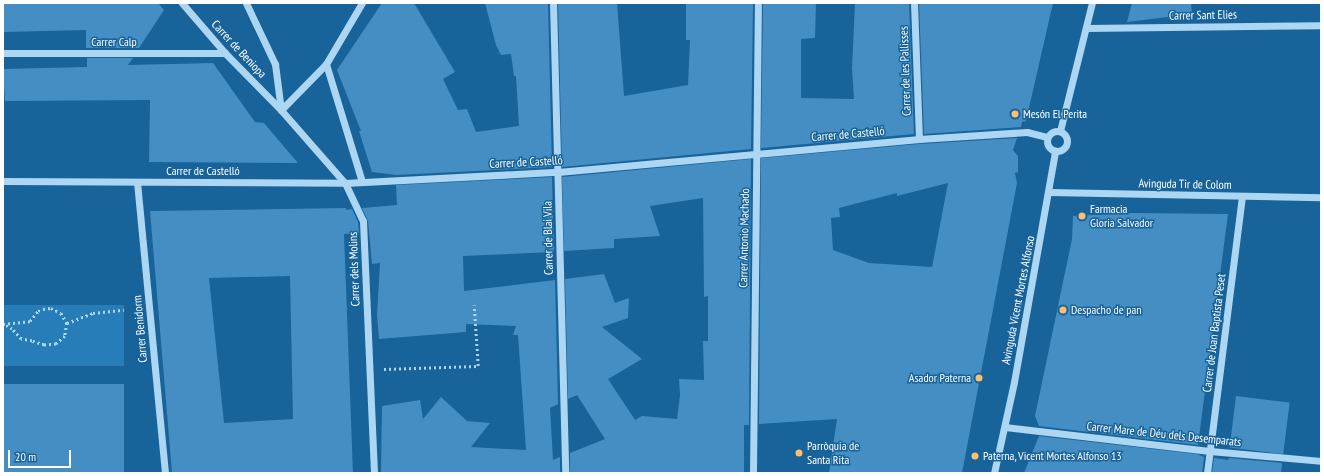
<!DOCTYPE html>
<html>
<head>
<meta charset="utf-8">
<style>
	body { margin:0 }
	#map { position:relative; width:1324px; height:476px; overflow:hidden; background:#17639a; font-family:"PT Sans Narrow",sans-serif }
	div>[style] { position:absolute }
	.green>* { inset:0; background:#267db7; transform-origin:0 0 }
	.building>* { inset:0; background:#448ec3; transform-origin:0 0 }
	.path>* { height:2.5px; margin-top:-1.25px; transform-origin:0; background:repeating-linear-gradient(90deg,#acd6f2 0 2px,transparent 0 5px) }
	.minor>* { height:7px; margin:-3.5px; padding:0 3.5px; transform-origin:3.5px; border-radius:3.5px; background:#acd6f2 }
	.minor>.ring { margin:-3.5px; padding:0; box-sizing:content-box; background:none; border:7px solid #acd6f2; border-radius:50% }
	.dots>* { width:11px; height:11px; translate:-50% -50%; box-sizing:border-box; border:2px solid #17639a; border-radius:50% }
	span { translate:-50% -50%; white-space:nowrap; text-align:center; line-height:1.15; -webkit-text-stroke:3px #17639a; paint-order:stroke }
	.street-label { font-size:12px; color:#fff }
	.poi-label { font-size:12px; color:#fff }
	.left { translate:0 -50%; text-align:left }
	.right { translate:-100% -50%; text-align:right }
	.frame { position:absolute; inset:0; border:4px solid #fff; pointer-events:none }
	.scale { position:absolute; left:8px; top:450px; width:63px; height:18px; box-sizing:border-box; border:2px solid #fff; border-top:0; padding-left:5px; font-size:12px; line-height:14px; white-space:nowrap; color:#fff; -webkit-text-stroke:3px #17639a; paint-order:stroke }
</style>
</head>
<body>
<div id="map">
	<div class="green">
		<i style="left:3px;top:305px;width:121px;height:61px"></i>
	</div>
	<div class="building">
		<i style="clip-path:polygon(3px 3px,158px 3px,164px 10px,139px 48px,86px 48px,86px 30px,3px 32px)"></i>
		<i style="clip-path:polygon(382px 3px,414px 3px,455px 72px,443px 79px,458px 110px,467px 109px,476px 132px,519px 126px,516px 76px,514px 76px,511px 54px,501px 55px,496px 45px,485px 3px,548px 3px,552px 167px,396px 175px,372px 172px,359px 131px,361px 131px,337px 70px)"></i>
		<i style="clip-path:polygon(558px 3px,617px 3px,624px 96px,688px 85px,690px 40px,686px 40px,686px 3px,753px 3px,751px 149px,562px 167px)"></i>
		<i style="clip-path:polygon(763px 3px,816px 3px,815px 38px,801px 39px,801px 98px,854px 99px,852px 68px,855px 3px,909px 3px,914px 134px,761px 148px)"></i>
		<i style="clip-path:polygon(919px 3px,1053px 3px,1026px 121px,1022px 122px,1021px 127px,924px 134px)"></i>
		<i style="clip-path:polygon(1132px 3px,1191px 3px,1192px 14px,1127px 22px)"></i>
		<i style="clip-path:polygon(87px 58px,133px 58px,128px 65px,213px 63px,255px 122px,264px 123px,298px 163px,149px 162px,150px 100px,5px 101px,3px 69px,87px 67px)"></i>
		<i style="clip-path:polygon(evenodd,1017px 138px,1013px 150px,1018px 156px,1018px 172px,1015px 173px,1017px 183px,962px 473px,829px 473px,837px 419px,759px 424px,761px 158px,919px 144px,1017px 138px,948px 183px,932px 267px,869px 263px,833px 250px,831px 218px,840px 217px,839px 208px,897px 193px,897px 196px,948px 183px)"></i>
		<i style="clip-path:polygon(751px 159px,749px 425px,744px 425px,744px 473px,570px 473px,570px 453px,605px 439px,577px 395px,568px 399px,565px 279px,604px 274px,615px 303px,629px 298px,628px 318px,602px 327px,642px 359px,608px 379px,635px 420px,642px 416px,677px 419px,680px 395px,679px 379px,704px 380px,703px 341px,708px 341px,708px 296px,704px 297px,703px 198px,650px 206px,660px 236px,614px 239px,614px 248px,564px 251px,562px 177px)"></i>
		<i style="clip-path:polygon(552px 177px,554px 252px,463px 256px,464px 291px,555px 280px,558px 404px,550px 408px,553px 460px,560px 457px,560px 473px,381px 473px,382px 406px,420px 400px,423px 419px,441px 397px,467px 421px,490px 423px,471px 447px,526px 450px,518px 335px,513px 335px,516px 326px,466px 324px,466px 332px,379px 339px,377px 315px,380px 263px,372px 264px,368px 221px,362px 208px,397px 205px,396px 185px)"></i>
		<i style="clip-path:polygon(evenodd,346px 208px,346px 210px,352px 209px,358px 222px,359px 233px,344px 234px,353px 473px,172px 473px,150px 211px,346px 208px,290px 276px,293px 419px,224px 423px,209px 278px,290px 276px)"></i>
		<i style="clip-path:polygon(1133px 213px,1228px 214px,1198px 445px,1039px 426px,1035px 416px,1072px 239px,1073px 216px)"></i>
		<i style="left:3px;top:384px;width:121px;height:89px"></i>
		<i style="left:1236px;top:396px;width:54px;height:52px;rotate:7deg"></i>
		<i style="clip-path:polygon(1039px 436px,1197px 454px,1204px 457px,1202px 473px,1024px 473px)"></i>
		<i style="clip-path:polygon(1214px 458px,1228px 460px,1229px 458px,1282px 463px,1281px 473px,1212px 473px)"></i>
	</div>
	<div class="path">
		<i style="left:51px;top:308px;width:11px;rotate:27deg"></i>
		<i style="left:61px;top:313px;width:12px;rotate:59deg"></i>
		<i style="left:67px;top:323px;width:13px;rotate:99deg"></i>
		<i style="left:65px;top:336px;width:12px;rotate:138deg"></i>
		<i style="left:56px;top:344px;width:12px;rotate:175deg"></i>
		<i style="left:44px;top:345px;width:13px;rotate:-162deg"></i>
		<i style="left:32px;top:341px;width:11px;rotate:-170deg"></i>
		<i style="left:21px;top:339px;width:13px;rotate:-132deg"></i>
		<i style="left:12px;top:329px;width:10px;rotate:-151deg"></i>
		<i style="left:3px;top:324px;width:27px;rotate:-6deg"></i>
		<i style="left:30px;top:321px;width:13px;rotate:-51deg"></i>
		<i style="left:38px;top:311px;width:5px;rotate:-22deg"></i>
		<i style="left:43px;top:309px;width:8px;rotate:-7deg"></i>
		<i style="left:67px;top:323px;width:28px;rotate:-21deg"></i>
		<i style="left:93px;top:313px;width:31px;rotate:-6deg"></i>
		<i style="left:384px;top:369px;width:94px;rotate:-1.8deg"></i>
		<i style="left:478px;top:366px;width:61px;rotate:-93.8deg"></i>
	</div>
	<div class="minor">
		<i style="left:182px;top:3px;width:66px;rotate:49.3deg"></i>
		<i style="left:225px;top:53px;width:80px;rotate:45.5deg"></i>
		<i style="left:281px;top:110px;width:64px;rotate:-45.6deg"></i>
		<i style="left:326px;top:64px;width:71px;rotate:-59.5deg"></i>
		<i style="left:246px;top:3px;width:68px;rotate:64.6deg"></i>
		<i style="left:275px;top:64px;width:46px;rotate:82.6deg"></i>
		<i style="left:281px;top:110px;width:97px;rotate:48.8deg"></i>
		<i style="left:345px;top:183px;width:42px;rotate:64.7deg"></i>
		<i style="left:363px;top:221px;width:252px;rotate:87.5deg"></i>
		<i style="left:553px;top:3px;width:470px;rotate:88.5deg"></i>
		<i style="left:914px;top:3px;width:136px;rotate:87.9deg"></i>
		<i style="left:1086px;top:28px;width:235px;rotate:-0.7deg"></i>
		<i style="left:3px;top:53px;width:222px"></i>
		<i style="left:326px;top:64px;width:123px;rotate:73deg"></i>
		<i class="ring" style="left:1047px;top:131px;width:13px;height:13px"></i>
		<i style="left:1060px;top:131px;width:132px;rotate:-76deg"></i>
		<i style="left:3px;top:181px;width:342px;rotate:0.3deg"></i>
		<i style="left:345px;top:183px;width:213px;rotate:-3deg"></i>
		<i style="left:558px;top:172px;width:363px;rotate:-5.2deg"></i>
		<i style="left:919px;top:139px;width:108px;rotate:-3.7deg"></i>
		<i style="left:1027px;top:132px;width:21px;rotate:14deg"></i>
		<i style="left:137px;top:182px;width:292px;rotate:84.5deg"></i>
		<i style="left:1049px;top:192px;width:272px;rotate:1.1deg"></i>
		<i style="left:1005px;top:427px;width:206px;rotate:6.7deg"></i>
		<i style="left:1210px;top:451px;width:111px;rotate:5.1deg"></i>
		<i style="left:753px;top:473px;width:470px;rotate:-89.4deg"></i>
		<i style="left:994px;top:473px;width:93px;rotate:-77.6deg"></i>
		<i style="left:1014px;top:382px;width:235px;rotate:-79.9deg"></i>
		<i style="left:1207px;top:473px;width:279px;rotate:-82.8deg"></i>
	</div>
	<div class="dots">
		<i style="left:1015px;top:114px;background:#ffc06d"></i>
		<i style="left:1082px;top:216px;background:#ffc06d"></i>
		<i style="left:1063px;top:310px;background:#ffc06d"></i>
		<i style="left:979px;top:378px;background:#ffc06d"></i>
		<i style="left:799px;top:453px;background:#ffc06d"></i>
		<i style="left:975px;top:456px;background:#ffc06d"></i>
	</div>
	<div class="street-label">
		<span style="left:1203px;top:15px;rotate:-1deg">Carrer Sant Elies</span>
		<span style="left:114px;top:42px">Carrer Calp</span>
		<span style="left:239px;top:49px;rotate:47deg">Carrer de Beniopa</span>
		<span style="left:905px;top:71px;rotate:-92deg">Carrer de les Pallisses</span>
		<span style="left:848px;top:134px;rotate:-5deg">Carrer de Castelló</span>
		<span style="left:526px;top:162px;rotate:-3deg">Carrer de Castelló</span>
		<span style="left:203px;top:171px">Carrer de Castelló</span>
		<span style="left:1185px;top:184px;rotate:1deg">Avinguda Tir de Colom</span>
		<span style="left:548px;top:238px;rotate:-91deg">Carrer de Blai Vila</span>
		<span style="left:744px;top:238px;rotate:-89deg">Carrer Antonio Machado</span>
		<span style="left:354px;top:269px;rotate:-92deg">Carrer dels Molins</span>
		<span style="left:1018px;top:300px;rotate:-79deg">Avinguda Vicent Mortes Alfonso</span>
		<span style="left:140px;top:329px;rotate:-95deg">Carrer Benidorm</span>
		<span style="left:1214px;top:333px;rotate:-83deg">Carrer de Joan Baptista Peset</span>
		<span style="left:1164px;top:434px;rotate:6deg">Carrer Mare de Déu dels Desemparats</span>
	</div>
	<div class="poi-label">
		<span class="left" style="left:1023px;top:114px">Mesón El Perita</span>
		<span class="left" style="left:1090px;top:216px">Farmacia<br>Gloria Salvador</span>
		<span class="left" style="left:1071px;top:310px">Despacho de pan</span>
		<span class="right" style="left:971px;top:378px">Asador Paterna</span>
		<span class="left" style="left:807px;top:453px">Parròquia de<br>Santa Rita</span>
		<span class="left" style="left:983px;top:456px">Paterna, Vicent Mortes Alfonso 13</span>
	</div>
	<div class="frame"></div>
	<div class="scale">20 m</div>
</div>
</body>
</html>
